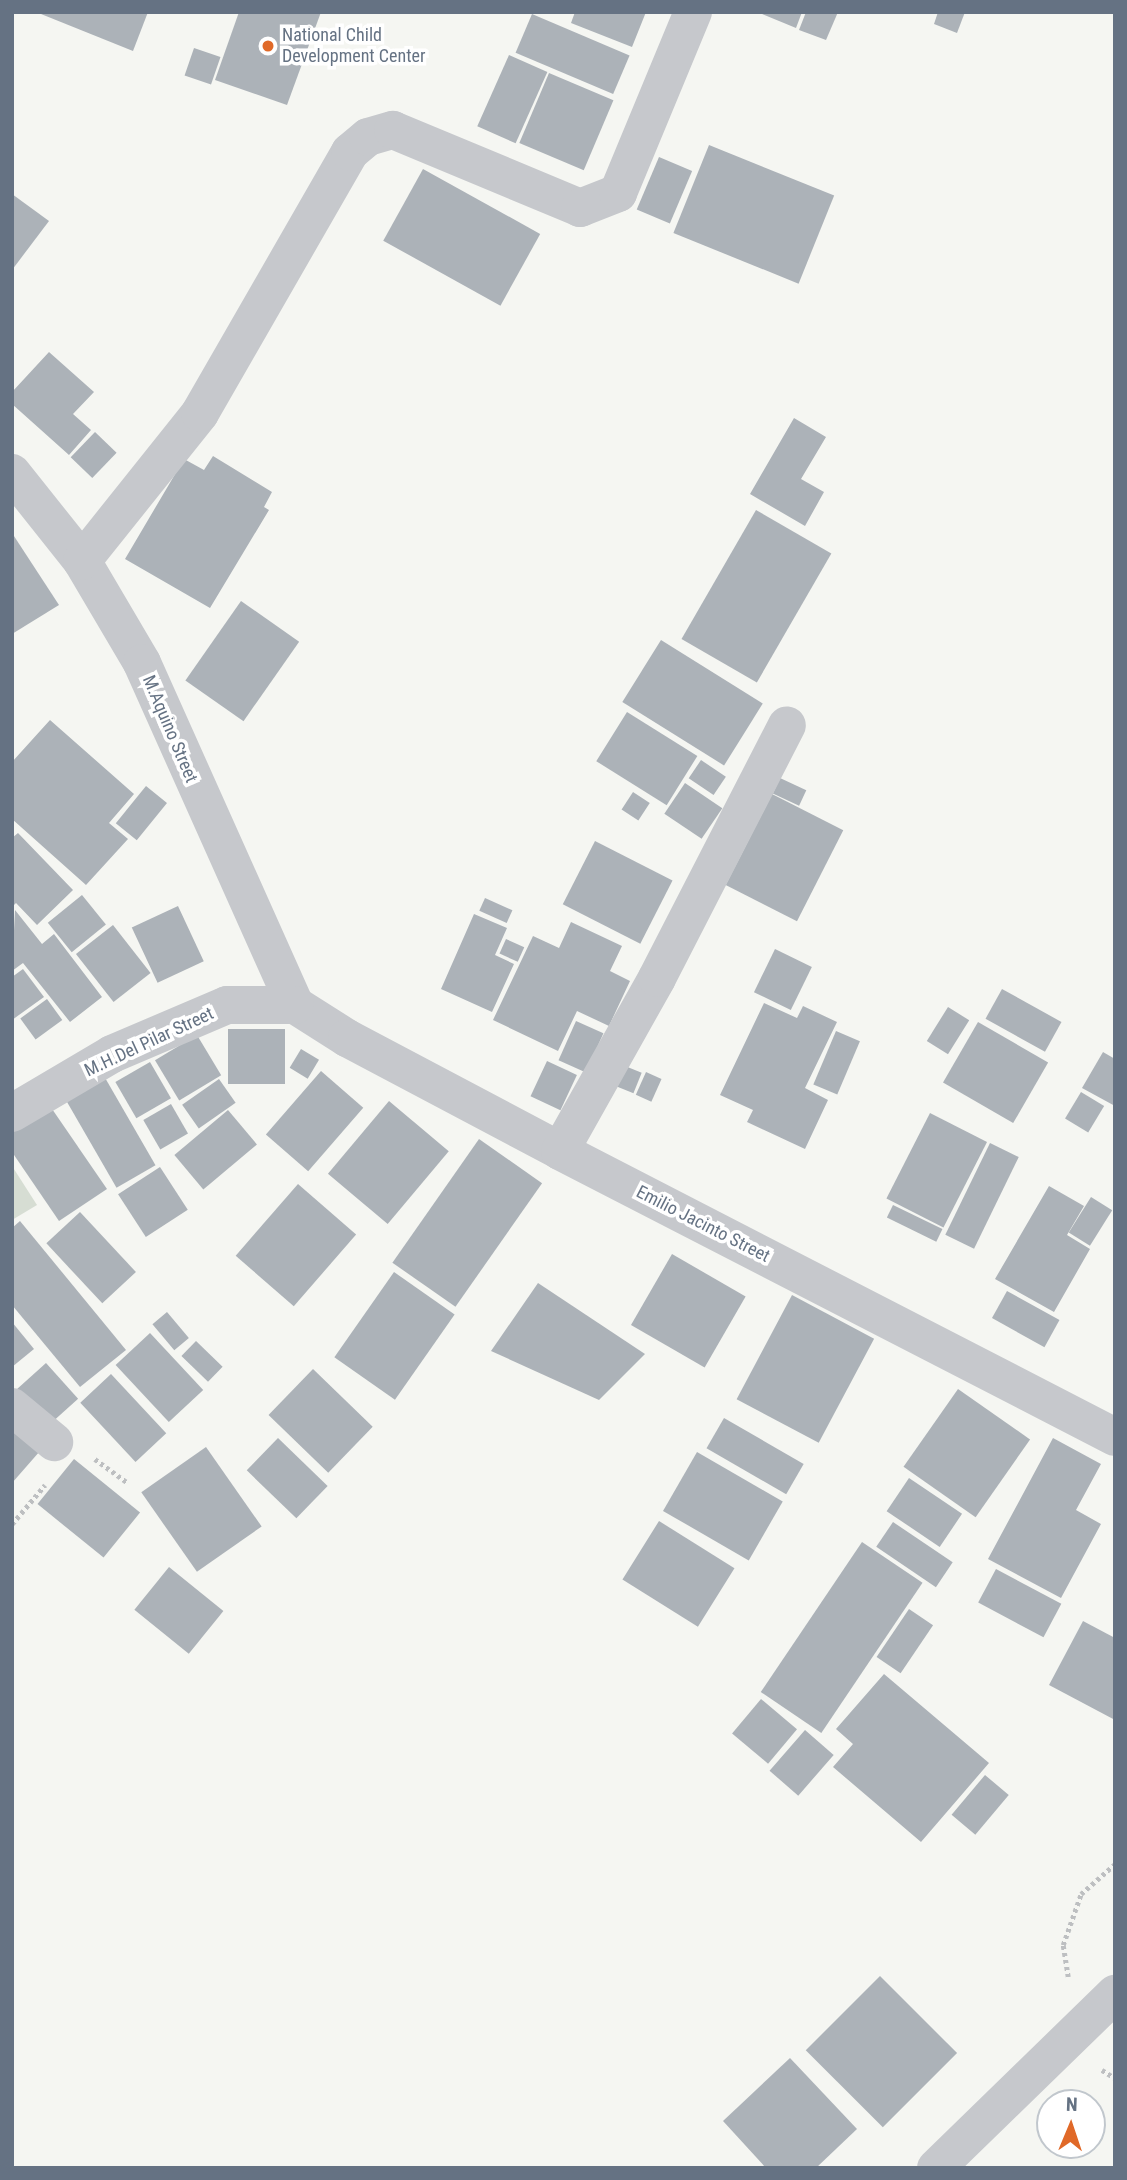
<!DOCTYPE html>
<html>
<head>
<meta charset="utf-8">
<style>
	body { margin:0 }
	#map { position:relative; width:1127px; height:2180px; overflow:hidden; background:#f5f6f2; font-family:"Roboto Condensed",sans-serif }
	div>[style] { position:absolute }
	.green>* { inset:0; background:#d6ddd3 }
	.building>* { inset:0; background:#acb2b8; transform-origin:0 0 }
	.path>* { height:4.5px; margin-top:-2.25px; transform-origin:0; background:repeating-linear-gradient(90deg,#bdbfc1 0 3.5px,transparent 0 7px) }
	.minor>* { height:38px; margin:-19px; padding:0 19px; transform-origin:19px; border-radius:19px; background:#c6c8cc }
	.dots>* { width:19px; height:19px; translate:-50% -50%; box-sizing:border-box; border:4px solid #fff; border-radius:50% }
	span { translate:-50% -50%; white-space:nowrap; text-align:center; line-height:1.15; -webkit-text-stroke:7px #fff; paint-order:stroke }
	.poi-label { font-size:18px; color:#657283 }
	.left { translate:0 -50%; text-align:left }
	.street-label { font-size:18px; color:#657283 }
	.frame { position:absolute; inset:0; border:14px solid #657283; pointer-events:none }
	.north { position:absolute; left:1036px; top:2089px; width:70px; height:70px; box-sizing:border-box; background:#fff; border:2px solid #c1c7cd; border-radius:50%; rotate:2deg; font-size:19px; font-weight:700; line-height:28px; text-align:center; color:#657283 }
	.north::after { content:''; display:block; margin:auto; width:24px; height:32px; background:#e06928; clip-path:polygon(50% 0,100% 100%,50% 72%,0 100%) }
</style>
</head>
<body>
<div id="map">
	<div class="green">
		<i style="clip-path:polygon(12px 1166px,37px 1205px,12px 1220px)"></i>
	</div>
	<div class="building">
		<i style="clip-path:polygon(36px 12px,148px 12px,133px 51px)"></i>
		<i style="clip-path:polygon(239px 12px,321px 12px,287px 105px,215px 80px)"></i>
		<i style="clip-path:polygon(575px 12px,646px 12px,632px 47px,571px 23px)"></i>
		<i style="clip-path:polygon(757px 12px,802px 12px,796px 28px)"></i>
		<i style="clip-path:polygon(806px 12px,838px 12px,826px 40px,799px 30px)"></i>
		<i style="clip-path:polygon(938px 12px,965px 12px,957px 33px,934px 24px)"></i>
		<i style="left:532px;top:14px;width:106px;height:42px;rotate:23deg"></i>
		<i style="left:194px;top:48px;width:28px;height:29px;rotate:19deg"></i>
		<i style="left:509px;top:55px;width:42px;height:78px;rotate:24deg"></i>
		<i style="left:549px;top:73px;width:70px;height:76px;rotate:23deg"></i>
		<i style="left:709px;top:145px;width:135px;height:95px;rotate:22deg"></i>
		<i style="left:659px;top:157px;width:36px;height:57px;rotate:23deg"></i>
		<i style="left:423px;top:169px;width:134px;height:82px;rotate:29deg"></i>
		<i style="clip-path:polygon(12px 194px,49px 221px,12px 270px)"></i>
		<i style="clip-path:polygon(49px 352px,94px 392px,73px 414px,91px 430px,69px 455px,12px 404px,12px 392px)"></i>
		<i style="clip-path:polygon(794px 418px,826px 437px,801px 479px,824px 492px,805px 526px,750px 494px)"></i>
		<i style="left:95px;top:432px;width:30px;height:35px;rotate:44deg"></i>
		<i style="clip-path:polygon(213px 456px,272px 492px,264px 507px,269px 510px,210px 608px,125px 559px,184px 459px,204px 470px)"></i>
		<i style="left:756px;top:510px;width:87px;height:149px;rotate:30deg"></i>
		<i style="clip-path:polygon(12px 533px,59px 605px,12px 634px)"></i>
		<i style="left:241px;top:601px;width:71px;height:97px;rotate:35deg"></i>
		<i style="left:661px;top:640px;width:120px;height:73px;rotate:32deg"></i>
		<i style="left:627px;top:712px;width:83px;height:58px;rotate:32deg"></i>
		<i style="clip-path:polygon(50px 720px,134px 794px,109px 823px,128px 839px,86px 885px,12px 819px,12px 762px)"></i>
		<i style="left:701px;top:760px;width:30px;height:22px;rotate:34deg"></i>
		<i style="left:780px;top:778px;width:29px;height:17px;rotate:25deg"></i>
		<i style="left:685px;top:783px;width:45px;height:37px;rotate:34deg"></i>
		<i style="left:146px;top:786px;width:27px;height:48px;rotate:39deg"></i>
		<i style="left:633px;top:792px;width:20px;height:21px;rotate:33deg"></i>
		<i style="left:772px;top:794px;width:80px;height:102px;rotate:27deg"></i>
		<i style="clip-path:polygon(18px 833px,73px 890px,37px 925px,16px 903px,12px 907px,12px 838px)"></i>
		<i style="left:595px;top:841px;width:87px;height:71px;rotate:27deg"></i>
		<i style="left:82px;top:895px;width:38px;height:44px;rotate:51deg"></i>
		<i style="left:485px;top:898px;width:30px;height:14px;rotate:24deg"></i>
		<i style="left:178px;top:906px;width:61px;height:51px;rotate:65deg"></i>
		<i style="clip-path:polygon(15px 910px,42px 944px,54px 934px,102px 997px,70px 1022px,23px 963px,12px 971px)"></i>
		<i style="clip-path:polygon(474px 914px,507px 928px,495px 955px,514px 964px,492px 1012px,441px 989px)"></i>
		<i style="clip-path:polygon(571px 922px,622px 946px,610px 971px,630px 981px,609px 1026px,577px 1011px,558px 1051px,493px 1020px,533px 936px,559px 948px)"></i>
		<i style="left:113px;top:925px;width:61px;height:47px;rotate:52deg"></i>
		<i style="left:506px;top:939px;width:20px;height:16px;rotate:24deg"></i>
		<i style="left:775px;top:949px;width:41px;height:48px;rotate:26deg"></i>
		<i style="clip-path:polygon(23px 969px,44px 997px,12px 1020px,12px 977px)"></i>
		<i style="left:1002px;top:989px;width:68px;height:34px;rotate:29deg"></i>
		<i style="left:47px;top:999px;width:26px;height:33px;rotate:54deg"></i>
		<i style="clip-path:polygon(764px 1003px,797px 1018px,803px 1006px,837px 1022px,805px 1088px,828px 1100px,805px 1149px,747px 1122px,753px 1110px,720px 1095px)"></i>
		<i style="left:948px;top:1007px;width:25px;height:40px;rotate:32deg"></i>
		<i style="left:576px;top:1021px;width:30px;height:43px;rotate:24deg"></i>
		<i style="left:978px;top:1022px;width:81px;height:70px;rotate:30deg"></i>
		<i style="left:228px;top:1029px;width:57px;height:55px"></i>
		<i style="left:836px;top:1031px;width:26px;height:58px;rotate:23deg"></i>
		<i style="left:197px;top:1035px;width:47px;height:49px;rotate:59deg"></i>
		<i style="left:301px;top:1049px;width:21px;height:22px;rotate:31deg"></i>
		<i style="clip-path:polygon(1103px 1052px,1115px 1059px,1115px 1106px,1082px 1088px)"></i>
		<i style="left:547px;top:1061px;width:33px;height:39px;rotate:25deg"></i>
		<i style="left:150px;top:1062px;width:42px;height:40px;rotate:60deg"></i>
		<i style="left:625px;top:1066px;width:18px;height:22px;rotate:22deg"></i>
		<i style="left:321px;top:1071px;width:56px;height:84px;rotate:41deg"></i>
		<i style="left:646px;top:1072px;width:17px;height:25px;rotate:24deg"></i>
		<i style="left:104px;top:1076px;width:103px;height:45px;rotate:60deg"></i>
		<i style="left:219px;top:1079px;width:29px;height:45px;rotate:55deg"></i>
		<i style="left:1081px;top:1092px;width:27px;height:31px;rotate:31deg"></i>
		<i style="left:389px;top:1101px;width:78px;height:95px;rotate:40deg"></i>
		<i style="left:171px;top:1104px;width:34px;height:32px;rotate:60deg"></i>
		<i style="clip-path:polygon(50px 1106px,107px 1189px,59px 1221px,12px 1152px,12px 1131px)"></i>
		<i style="left:228px;top:1110px;width:45px;height:70px;rotate:50deg"></i>
		<i style="left:930px;top:1113px;width:64px;height:96px;rotate:27deg"></i>
		<i style="left:479px;top:1139px;width:77px;height:151px;rotate:35deg"></i>
		<i style="left:990px;top:1143px;width:32px;height:102px;rotate:26deg"></i>
		<i style="left:160px;top:1167px;width:51px;height:50px;rotate:57deg"></i>
		<i style="left:298px;top:1184px;width:77px;height:95px;rotate:41deg"></i>
		<i style="clip-path:polygon(1049px 1186px,1084px 1206px,1067px 1235px,1090px 1249px,1054px 1312px,995px 1279px)"></i>
		<i style="left:1091px;top:1197px;width:25px;height:42px;rotate:32deg"></i>
		<i style="left:893px;top:1205px;width:55px;height:14px;rotate:26deg"></i>
		<i style="left:80px;top:1212px;width:82px;height:46px;rotate:47deg"></i>
		<i style="clip-path:polygon(20px 1221px,126px 1350px,80px 1387px,12px 1305px,12px 1228px)"></i>
		<i style="left:672px;top:1254px;width:85px;height:82px;rotate:30deg"></i>
		<i style="left:394px;top:1272px;width:74px;height:104px;rotate:35deg"></i>
		<i style="clip-path:polygon(538px 1283px,645px 1354px,599px 1400px,491px 1351px)"></i>
		<i style="left:1007px;top:1291px;width:60px;height:31px;rotate:29deg"></i>
		<i style="left:792px;top:1295px;width:93px;height:118px;rotate:28deg"></i>
		<i style="left:167px;top:1312px;width:34px;height:19px;rotate:50deg"></i>
		<i style="clip-path:polygon(12px 1322px,34px 1349px,12px 1367px)"></i>
		<i style="left:150px;top:1333px;width:78px;height:47px;rotate:47deg"></i>
		<i style="left:196px;top:1341px;width:37px;height:21px;rotate:44deg"></i>
		<i style="left:46px;top:1363px;width:48px;height:40px;rotate:48deg"></i>
		<i style="left:313px;top:1369px;width:83px;height:64px;rotate:44deg"></i>
		<i style="left:111px;top:1374px;width:81px;height:42px;rotate:47deg"></i>
		<i style="left:958px;top:1389px;width:88px;height:95px;rotate:35deg"></i>
		<i style="left:724px;top:1418px;width:92px;height:35px;rotate:30deg"></i>
		<i style="clip-path:polygon(12px 1426px,40px 1451px,12px 1483px)"></i>
		<i style="left:278px;top:1438px;width:69px;height:45px;rotate:44deg"></i>
		<i style="clip-path:polygon(1053px 1438px,1101px 1464px,1076px 1510px,1101px 1524px,1061px 1598px,988px 1559px)"></i>
		<i style="left:206px;top:1447px;width:97px;height:79px;rotate:55deg"></i>
		<i style="left:697px;top:1452px;width:99px;height:68px;rotate:30deg"></i>
		<i style="left:74px;top:1459px;width:85px;height:58px;rotate:39deg"></i>
		<i style="left:909px;top:1478px;width:64px;height:40px;rotate:34deg"></i>
		<i style="left:659px;top:1521px;width:89px;height:69px;rotate:32deg"></i>
		<i style="left:893px;top:1522px;width:72px;height:30px;rotate:34deg"></i>
		<i style="left:862px;top:1542px;width:73px;height:181px;rotate:34deg"></i>
		<i style="left:169px;top:1567px;width:70px;height:55px;rotate:39deg"></i>
		<i style="left:996px;top:1569px;width:74px;height:38px;rotate:28deg"></i>
		<i style="left:909px;top:1609px;width:29px;height:58px;rotate:34deg"></i>
		<i style="clip-path:polygon(1083px 1621px,1115px 1638px,1115px 1720px,1049px 1685px)"></i>
		<i style="clip-path:polygon(884px 1674px,989px 1763px,921px 1842px,833px 1767px,853px 1744px,836px 1729px)"></i>
		<i style="left:761px;top:1699px;width:47px;height:45px;rotate:40deg"></i>
		<i style="left:805px;top:1730px;width:38px;height:54px;rotate:41deg"></i>
		<i style="left:985px;top:1775px;width:31px;height:52px;rotate:40deg"></i>
		<i style="left:880px;top:1976px;width:109px;height:105px;rotate:45deg"></i>
		<i style="clip-path:polygon(790px 2058px,857px 2129px,816px 2168px,766px 2168px,723px 2121px)"></i>
	</div>
	<div class="path">
		<i style="left:95px;top:1459px;width:41px;rotate:36deg"></i>
		<i style="left:12px;top:1524px;width:51px;rotate:-49.8deg"></i>
		<i style="left:1068px;top:1977px;width:32px;rotate:-99deg"></i>
		<i style="left:1063px;top:1945px;width:54px;rotate:-70.6deg"></i>
		<i style="left:1081px;top:1894px;width:45px;rotate:-41.4deg"></i>
		<i style="left:1102px;top:2070px;width:15px;rotate:32deg"></i>
	</div>
	<div class="minor">
		<i style="left:12px;top:473px;width:112px;rotate:51.5deg"></i>
		<i style="left:82px;top:561px;width:118px;rotate:59.5deg"></i>
		<i style="left:142px;top:663px;width:375px;rotate:65.9deg"></i>
		<i style="left:82px;top:561px;width:189px;rotate:-51.4deg"></i>
		<i style="left:200px;top:413px;width:301px;rotate:-60.1deg"></i>
		<i style="left:350px;top:152px;width:23px;rotate:-40deg"></i>
		<i style="left:368px;top:137px;width:26px;rotate:-16deg"></i>
		<i style="left:393px;top:130px;width:203px;rotate:22.6deg"></i>
		<i style="left:580px;top:208px;width:41px;rotate:-21.5deg"></i>
		<i style="left:618px;top:193px;width:196px;rotate:-67.5deg"></i>
		<i style="left:295px;top:1005px;width:62px;rotate:32.4deg"></i>
		<i style="left:347px;top:1038px;width:241px;rotate:27.9deg"></i>
		<i style="left:560px;top:1151px;width:624px;rotate:27.26deg"></i>
		<i style="left:12px;top:1113px;width:116px;rotate:-30.5deg"></i>
		<i style="left:112px;top:1054px;width:125px;rotate:-23.1deg"></i>
		<i style="left:227px;top:1005px;width:68px"></i>
		<i style="left:560px;top:1151px;width:198px;rotate:-60.7deg"></i>
		<i style="left:657px;top:978px;width:284px;rotate:-62.8deg"></i>
		<i style="left:12px;top:1407px;width:55px;rotate:39.8deg"></i>
		<i style="left:936px;top:2168px;width:250px;rotate:-44.2deg"></i>
	</div>
	<div class="dots">
		<i style="left:268px;top:46px;background:#e06928"></i>
	</div>
	<div class="poi-label">
		<span class="left" style="left:282px;top:46px">National Child<br>Development Center</span>
	</div>
	<div class="street-label">
		<span style="left:170px;top:729px;rotate:67deg">M.Aquino Street</span>
		<span style="left:149px;top:1042px;rotate:-25deg">M.H.Del Pilar Street</span>
		<span style="left:703px;top:1224px;rotate:27deg">Emilio Jacinto Street</span>
	</div>
	<div class="frame"></div>
	<div class="north">N</div>
</div>
</body>
</html>
